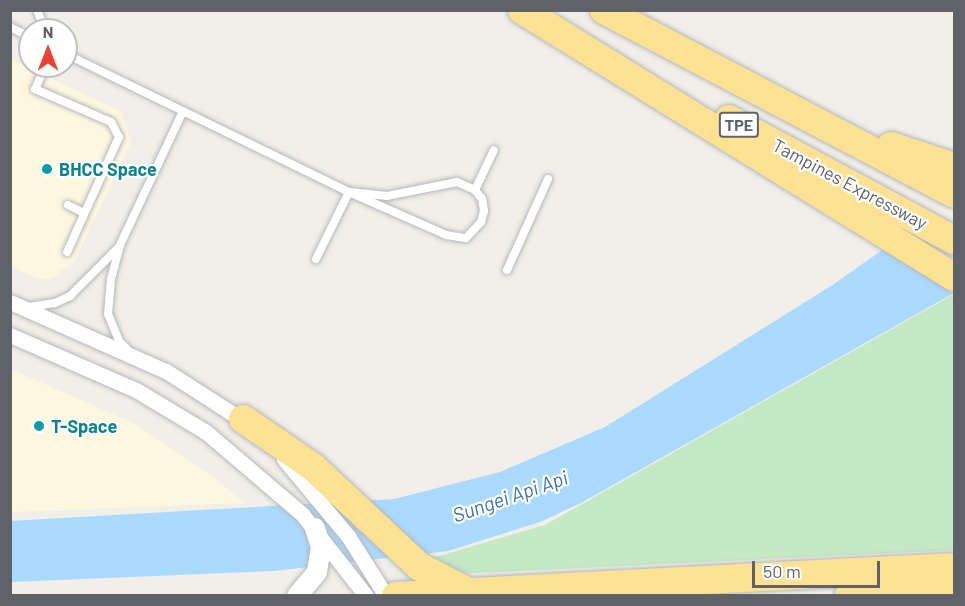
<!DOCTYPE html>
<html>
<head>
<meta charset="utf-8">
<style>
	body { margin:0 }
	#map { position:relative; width:965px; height:606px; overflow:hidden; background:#f1efe8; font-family:Barlow,sans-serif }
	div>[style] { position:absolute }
	.commercial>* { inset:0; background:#fef7e0 }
	.green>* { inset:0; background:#c5e8c5 }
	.water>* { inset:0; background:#aadaff }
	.roads { filter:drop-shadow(0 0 2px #b5b8bc) drop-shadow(0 0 2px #b5b8bc) }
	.service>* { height:8px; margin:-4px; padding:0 4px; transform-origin:4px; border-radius:4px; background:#fff }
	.minor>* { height:15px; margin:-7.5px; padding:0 7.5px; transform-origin:7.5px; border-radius:7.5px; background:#fff }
	.tertiary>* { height:20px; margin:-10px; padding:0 10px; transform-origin:10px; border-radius:10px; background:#fff }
	.motorway>* { height:28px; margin:-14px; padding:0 14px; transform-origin:14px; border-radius:14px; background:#fde293 }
	.dots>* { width:16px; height:16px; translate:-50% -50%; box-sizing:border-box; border:3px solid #fff; border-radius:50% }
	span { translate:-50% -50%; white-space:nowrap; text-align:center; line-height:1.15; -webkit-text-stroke:4.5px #fff; paint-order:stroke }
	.shield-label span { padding:2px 4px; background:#fff; border:2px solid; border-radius:4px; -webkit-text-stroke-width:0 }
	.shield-label { font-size:16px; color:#5f6368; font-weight:700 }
	.culture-label { font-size:18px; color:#0d838f; font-weight:700 }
	.left { translate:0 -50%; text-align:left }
	.street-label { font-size:18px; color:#5f6368 }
	.water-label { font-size:20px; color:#4174aa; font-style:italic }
	.frame { position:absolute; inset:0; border:12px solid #5f6368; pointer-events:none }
	.north { position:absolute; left:18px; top:18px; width:60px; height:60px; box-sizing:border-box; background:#fff; border:2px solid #bfc1c3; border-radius:50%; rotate:0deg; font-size:16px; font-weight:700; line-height:24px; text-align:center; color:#5f6368 }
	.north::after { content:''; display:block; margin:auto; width:21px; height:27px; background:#ea4335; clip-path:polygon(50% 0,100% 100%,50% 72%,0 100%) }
	.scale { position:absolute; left:752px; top:561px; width:128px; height:27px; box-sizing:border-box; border:3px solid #5f6368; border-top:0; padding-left:8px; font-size:18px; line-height:21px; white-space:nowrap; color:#5f6368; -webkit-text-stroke:4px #fff; paint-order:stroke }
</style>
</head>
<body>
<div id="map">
	<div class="commercial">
		<i style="clip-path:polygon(10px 59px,121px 112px,131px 142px,74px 262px,50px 279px,40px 279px,11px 267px)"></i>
		<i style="clip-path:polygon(11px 369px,135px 424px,216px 479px,244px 503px,11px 512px)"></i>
	</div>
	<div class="green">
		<i style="clip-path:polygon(954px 294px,954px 550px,456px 574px,429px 559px,545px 525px)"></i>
	</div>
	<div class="water">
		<i style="clip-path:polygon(885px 248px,954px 293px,581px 503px,540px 522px,448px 551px,274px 571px,11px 582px,10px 521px,394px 499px,500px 472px,605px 427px,834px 284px)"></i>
	</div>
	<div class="roads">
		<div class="service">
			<i style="left:37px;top:10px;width:22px;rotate:68deg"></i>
			<i style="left:10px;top:27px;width:22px;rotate:27deg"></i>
			<i style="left:66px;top:54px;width:315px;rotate:26deg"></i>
			<i style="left:349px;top:192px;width:106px;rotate:23.9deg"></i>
			<i style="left:446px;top:235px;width:20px;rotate:9deg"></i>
			<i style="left:466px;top:238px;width:22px;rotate:-47deg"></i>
			<i style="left:481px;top:222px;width:11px;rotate:-75deg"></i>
			<i style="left:484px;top:211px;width:12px;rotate:-99deg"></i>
			<i style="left:482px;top:199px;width:11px;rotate:-128deg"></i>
			<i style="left:475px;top:190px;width:20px;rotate:-156deg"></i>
			<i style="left:457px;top:182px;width:71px;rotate:168.7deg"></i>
			<i style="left:387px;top:196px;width:38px;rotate:-174deg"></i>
			<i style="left:45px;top:66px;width:25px;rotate:113deg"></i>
			<i style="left:35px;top:89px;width:83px;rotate:23.5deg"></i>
			<i style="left:111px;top:122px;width:17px;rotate:62deg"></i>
			<i style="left:119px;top:137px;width:126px;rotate:114.3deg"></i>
			<i style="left:475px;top:190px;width:44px;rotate:-64.6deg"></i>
			<i style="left:68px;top:205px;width:18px;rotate:27deg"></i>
			<i style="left:316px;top:259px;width:75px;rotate:-63.8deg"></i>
			<i style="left:507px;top:270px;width:100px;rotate:-65.7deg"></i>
			<i style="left:29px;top:307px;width:26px;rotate:-9deg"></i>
			<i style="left:55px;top:303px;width:17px;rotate:-25deg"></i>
			<i style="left:70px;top:296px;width:68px;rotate:-45deg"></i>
			<i style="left:127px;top:349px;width:11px;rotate:-135deg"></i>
			<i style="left:119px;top:341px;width:29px;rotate:-112deg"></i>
			<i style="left:108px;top:314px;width:35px;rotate:-85deg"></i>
			<i style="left:111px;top:279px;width:35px;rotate:-75deg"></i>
			<i style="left:120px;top:245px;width:148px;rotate:-64.8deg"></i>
		</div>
		<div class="minor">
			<i style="left:10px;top:302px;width:171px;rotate:23.9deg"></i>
			<i style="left:166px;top:371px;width:96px;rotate:32.7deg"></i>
			<i style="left:10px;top:335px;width:137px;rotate:23.6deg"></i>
			<i style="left:136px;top:390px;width:82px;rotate:31deg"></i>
			<i style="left:206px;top:432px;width:126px;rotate:40.5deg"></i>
			<i style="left:302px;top:514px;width:104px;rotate:52deg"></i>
			<i style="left:284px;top:459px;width:100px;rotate:50.3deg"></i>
			<i style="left:348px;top:536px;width:71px;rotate:57.7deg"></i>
		</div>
		<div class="tertiary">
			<i style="left:297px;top:596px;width:31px;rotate:-50deg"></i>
			<i style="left:317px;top:572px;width:25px;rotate:-81deg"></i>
			<i style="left:321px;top:547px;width:20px;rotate:-108deg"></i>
		</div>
		<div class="motorway">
			<i style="left:522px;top:10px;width:508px;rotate:31.72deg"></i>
			<i style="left:604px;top:10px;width:395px;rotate:27.7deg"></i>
			<i style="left:729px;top:119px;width:255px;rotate:28.3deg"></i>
			<i style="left:891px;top:146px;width:66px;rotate:18.4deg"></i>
			<i style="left:243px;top:419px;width:85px;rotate:34.4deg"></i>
			<i style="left:313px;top:467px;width:146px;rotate:43.1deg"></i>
			<i style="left:420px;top:567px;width:48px;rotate:27.1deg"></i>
			<i style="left:396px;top:596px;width:559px;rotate:-2.98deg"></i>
			<i style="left:849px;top:596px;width:105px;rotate:-2.7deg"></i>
		</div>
	</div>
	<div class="dots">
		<i style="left:47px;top:169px;background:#0f9aa8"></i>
		<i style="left:39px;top:426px;background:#0f9aa8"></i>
	</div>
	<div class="shield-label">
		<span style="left:739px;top:125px">TPE</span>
	</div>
	<div class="culture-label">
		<span class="left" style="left:59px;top:169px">BHCC Space</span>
		<span class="left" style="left:51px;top:426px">T-Space</span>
	</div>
	<div class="street-label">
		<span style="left:850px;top:184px;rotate:28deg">Tampines Expressway</span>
	</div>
	<div class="water-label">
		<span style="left:510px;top:496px;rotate:-19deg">Sungei Api Api</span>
	</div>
	<div class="frame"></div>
	<div class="north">N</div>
	<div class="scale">50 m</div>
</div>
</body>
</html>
